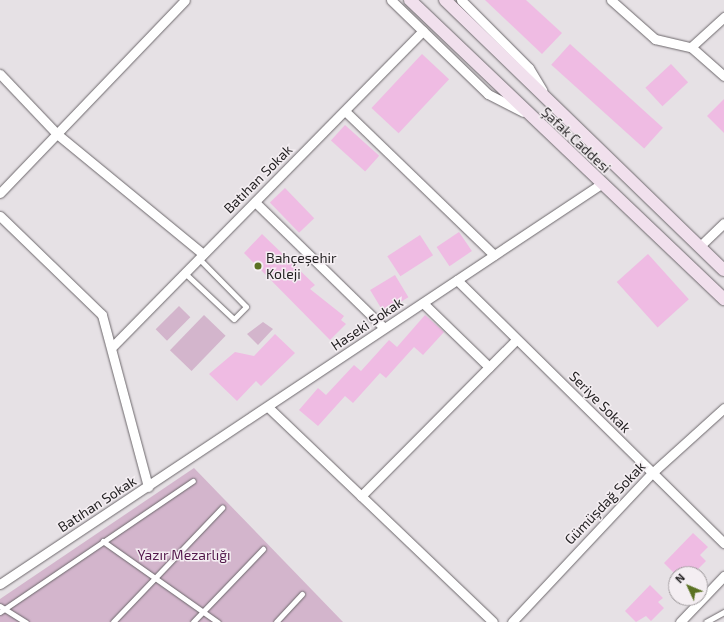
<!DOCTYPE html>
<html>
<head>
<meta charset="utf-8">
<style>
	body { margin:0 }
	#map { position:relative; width:724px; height:622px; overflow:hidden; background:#e6e1e5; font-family:"Exo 2",sans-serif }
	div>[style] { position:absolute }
	.green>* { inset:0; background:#d3b5cc; transform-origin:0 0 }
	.building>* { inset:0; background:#efbbe3; transform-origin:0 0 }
	.roads { filter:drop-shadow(0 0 1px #6c676b) drop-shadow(0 0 1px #6c676b) }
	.service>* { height:4.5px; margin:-2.25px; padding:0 2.25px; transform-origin:2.25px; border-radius:2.25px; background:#fff }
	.minor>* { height:9px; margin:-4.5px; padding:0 4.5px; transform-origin:4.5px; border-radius:4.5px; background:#fff }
	.secondary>* { height:12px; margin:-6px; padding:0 6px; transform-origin:6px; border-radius:6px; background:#f1e0ed }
	.dots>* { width:11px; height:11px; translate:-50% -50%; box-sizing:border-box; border:2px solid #f4eef2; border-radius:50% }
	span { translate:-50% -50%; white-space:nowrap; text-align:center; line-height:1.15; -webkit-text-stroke:3px #f4eef2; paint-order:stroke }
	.street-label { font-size:14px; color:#211f20 }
	.poi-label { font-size:14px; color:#211f20 }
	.left { translate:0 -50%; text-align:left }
	.park-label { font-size:14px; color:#53184b }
	.north { position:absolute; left:668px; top:566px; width:40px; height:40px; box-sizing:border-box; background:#f4eef2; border:1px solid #a09b9e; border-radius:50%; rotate:314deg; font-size:11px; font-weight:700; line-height:16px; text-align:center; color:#211f20 }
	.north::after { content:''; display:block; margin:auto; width:14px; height:18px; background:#5b7223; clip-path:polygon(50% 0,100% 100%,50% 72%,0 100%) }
</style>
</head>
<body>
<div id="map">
	<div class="green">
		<i style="left:179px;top:306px;width:16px;height:33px;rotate:45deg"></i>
		<i style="left:204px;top:315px;width:30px;height:49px;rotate:44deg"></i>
		<i style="clip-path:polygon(263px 322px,273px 329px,258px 345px,247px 334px)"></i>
		<i style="clip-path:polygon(194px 468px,343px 622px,0 622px,0 599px)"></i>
	</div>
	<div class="building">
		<i style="clip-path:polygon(485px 0,526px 0,562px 33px,542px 54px)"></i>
		<i style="left:570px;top:44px;width:125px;height:28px;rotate:42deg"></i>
		<i style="left:422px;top:54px;width:37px;height:74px;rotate:43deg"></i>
		<i style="left:671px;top:64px;width:25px;height:35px;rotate:47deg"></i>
		<i style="clip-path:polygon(724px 99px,724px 133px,707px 116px)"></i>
		<i style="left:345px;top:125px;width:46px;height:21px;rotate:42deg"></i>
		<i style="left:285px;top:188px;width:42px;height:21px;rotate:46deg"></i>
		<i style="left:459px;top:232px;width:23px;height:27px;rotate:56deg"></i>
		<i style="clip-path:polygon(262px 234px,315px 285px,310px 289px,344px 316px,341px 320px,346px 324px,330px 340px,244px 253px)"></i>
		<i style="left:420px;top:235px;width:24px;height:39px;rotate:57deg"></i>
		<i style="left:648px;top:254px;width:61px;height:42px;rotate:48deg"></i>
		<i style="left:395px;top:275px;width:26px;height:29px;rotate:59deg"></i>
		<i style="clip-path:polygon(425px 315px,444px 332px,423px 355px,414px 347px,386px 378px,380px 373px,353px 403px,345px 396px,318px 426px,299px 410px,318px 388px,326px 395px,354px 365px,361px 371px,389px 340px,397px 347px)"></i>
		<i style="clip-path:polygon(275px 334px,295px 353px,261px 386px,256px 381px,237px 401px,209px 374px,235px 352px,254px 356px)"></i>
		<i style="clip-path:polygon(693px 533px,708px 547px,700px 555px,706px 561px,695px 572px,690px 568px,684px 574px,675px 574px,664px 563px)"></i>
		<i style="clip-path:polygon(650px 585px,663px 598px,658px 602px,664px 608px,651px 621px,646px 616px,636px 622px,625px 611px)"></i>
	</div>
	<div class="roads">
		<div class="service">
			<i style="left:185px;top:273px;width:67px;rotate:43.2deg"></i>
			<i style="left:234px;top:319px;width:17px;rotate:-45deg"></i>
			<i style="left:246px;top:307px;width:67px;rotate:-134.4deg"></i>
			<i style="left:103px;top:541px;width:141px;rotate:35.2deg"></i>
			<i style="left:0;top:606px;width:31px;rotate:32deg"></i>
			<i style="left:0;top:612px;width:233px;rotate:-34.2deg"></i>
			<i style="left:113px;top:622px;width:158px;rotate:-46.3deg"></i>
			<i style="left:193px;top:622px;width:101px;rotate:-46.2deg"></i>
			<i style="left:276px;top:622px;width:38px;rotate:-47deg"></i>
			<i style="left:706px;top:622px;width:21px;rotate:-29deg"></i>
		</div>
		<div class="minor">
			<i style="left:391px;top:0;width:135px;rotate:44.1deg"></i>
			<i style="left:488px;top:94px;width:39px;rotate:27deg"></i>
			<i style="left:461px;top:0;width:96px;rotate:45deg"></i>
			<i style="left:529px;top:68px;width:26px;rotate:59deg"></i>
			<i style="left:611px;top:0;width:59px;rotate:41.6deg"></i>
			<i style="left:655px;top:39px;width:37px;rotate:13deg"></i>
			<i style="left:691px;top:47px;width:44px;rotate:41.3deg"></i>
			<i style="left:691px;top:47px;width:45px;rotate:-42.3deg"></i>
			<i style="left:0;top:74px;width:83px;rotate:46.5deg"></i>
			<i style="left:57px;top:134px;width:189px;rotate:39.4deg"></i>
			<i style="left:345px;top:111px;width:207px;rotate:44deg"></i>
			<i style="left:0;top:193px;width:267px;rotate:-46.2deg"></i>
			<i style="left:255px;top:202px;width:180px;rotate:44.3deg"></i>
			<i style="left:0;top:216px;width:142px;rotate:44.1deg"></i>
			<i style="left:102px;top:315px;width:178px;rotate:75deg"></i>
			<i style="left:700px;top:246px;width:33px;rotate:-44deg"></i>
			<i style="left:457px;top:280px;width:375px;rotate:44.6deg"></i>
			<i style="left:423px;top:303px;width:92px;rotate:44.1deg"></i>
			<i style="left:113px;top:346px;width:442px;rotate:-45.5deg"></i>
			<i style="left:268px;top:407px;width:311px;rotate:43.7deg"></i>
			<i style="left:361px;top:496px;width:220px;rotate:-45.2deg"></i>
			<i style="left:0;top:584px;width:722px;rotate:-33.65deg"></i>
			<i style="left:512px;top:622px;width:204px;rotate:-46.8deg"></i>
			<i style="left:652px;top:473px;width:97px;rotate:-42.1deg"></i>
			<i style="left:680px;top:622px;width:64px;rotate:-46.3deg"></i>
		</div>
		<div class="secondary">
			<i style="left:410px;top:0;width:434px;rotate:43.6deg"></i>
			<i style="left:445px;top:0;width:388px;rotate:44.1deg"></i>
		</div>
	</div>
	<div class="dots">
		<i style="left:258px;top:266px;background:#5b7223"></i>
	</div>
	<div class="street-label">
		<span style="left:576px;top:140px;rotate:43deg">Şafak Caddesi</span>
		<span style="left:258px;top:179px;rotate:-45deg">Batıhan Sokak</span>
		<span style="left:367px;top:324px;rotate:-34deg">Haseki Sokak</span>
		<span style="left:600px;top:402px;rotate:45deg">Seriye Sokak</span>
		<span style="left:605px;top:503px;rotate:-46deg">Gümüşdağ Sokak</span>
		<span style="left:97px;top:504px;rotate:-33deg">Batıhan Sokak</span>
	</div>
	<div class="poi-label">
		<span class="left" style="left:266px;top:266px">Bahçeşehir<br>Koleji</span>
	</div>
	<div class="park-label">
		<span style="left:184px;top:555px">Yazır Mezarlığı</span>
	</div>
	<div class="north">N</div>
</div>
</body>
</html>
